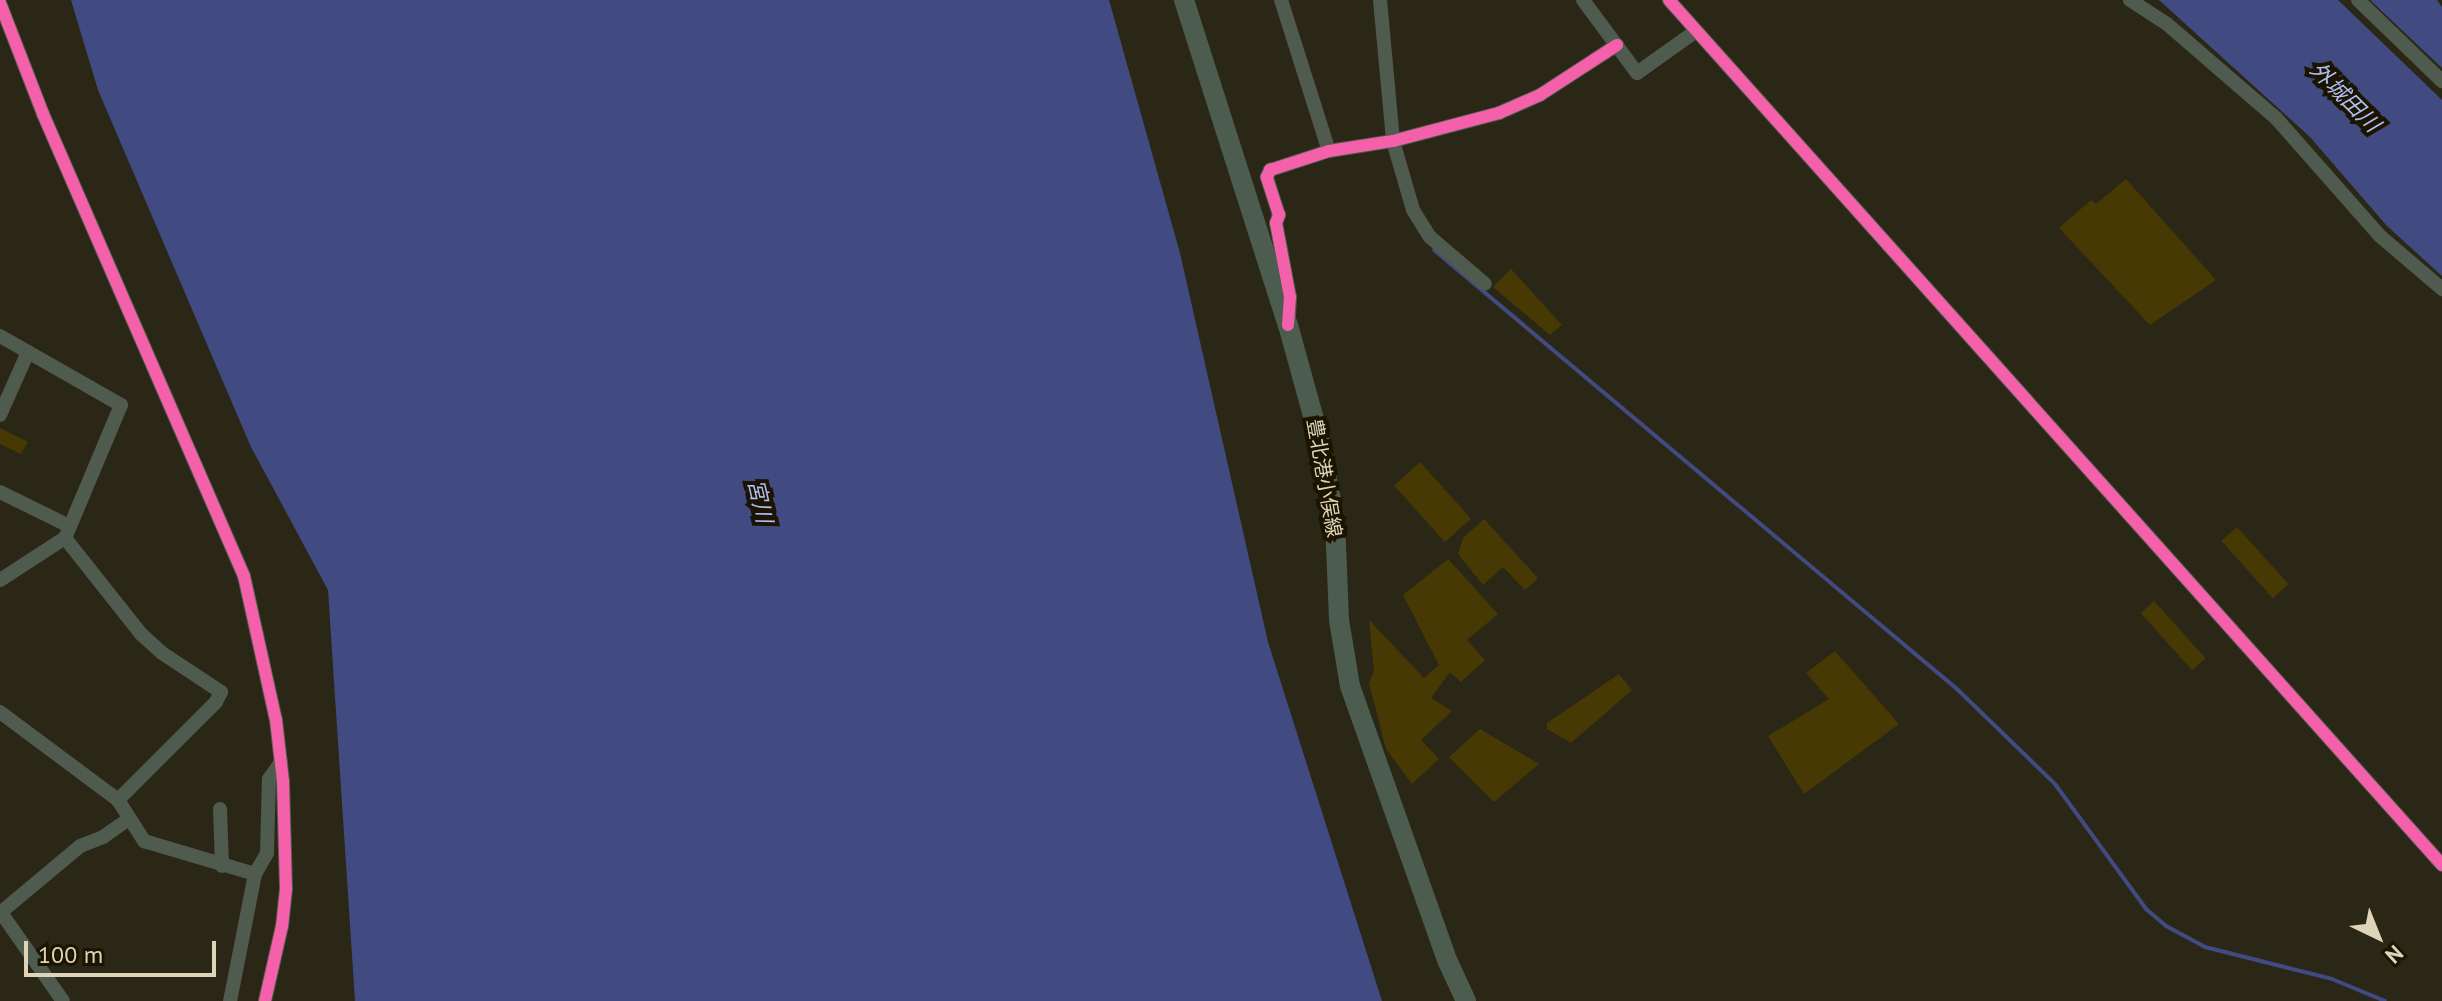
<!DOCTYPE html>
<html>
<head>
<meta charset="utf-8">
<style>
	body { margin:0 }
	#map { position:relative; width:2442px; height:1001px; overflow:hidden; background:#2b2716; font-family:"PT Sans","Noto Sans JP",sans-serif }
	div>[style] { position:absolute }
	.green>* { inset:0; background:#473903; transform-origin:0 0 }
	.water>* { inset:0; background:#414a81 }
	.stream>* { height:4px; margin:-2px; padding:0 2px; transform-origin:2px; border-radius:2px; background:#414a81 }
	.minor>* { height:14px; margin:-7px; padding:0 7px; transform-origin:7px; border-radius:7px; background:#4f5b4f }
	.secondary>* { height:20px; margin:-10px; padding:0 10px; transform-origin:10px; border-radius:10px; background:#4c5d4f }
	.cycleway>* { height:12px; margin:-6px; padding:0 6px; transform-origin:6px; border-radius:6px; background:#f560ab }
	span { translate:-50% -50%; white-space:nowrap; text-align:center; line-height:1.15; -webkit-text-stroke:8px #1b1400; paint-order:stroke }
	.street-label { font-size:20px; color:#ded5b8 }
	.water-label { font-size:22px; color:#b1bff6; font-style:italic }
	.north { position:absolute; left:2338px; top:897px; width:80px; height:80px; -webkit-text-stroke:6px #1b1400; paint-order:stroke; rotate:137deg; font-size:22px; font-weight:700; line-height:32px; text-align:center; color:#ded5b8 }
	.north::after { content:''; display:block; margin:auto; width:28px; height:36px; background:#ded5b8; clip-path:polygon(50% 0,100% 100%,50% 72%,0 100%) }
	.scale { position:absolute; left:24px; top:941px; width:192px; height:36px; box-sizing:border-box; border:4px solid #ded5b8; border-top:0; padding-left:10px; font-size:24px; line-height:28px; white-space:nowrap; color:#ded5b8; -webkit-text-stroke:6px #1b1400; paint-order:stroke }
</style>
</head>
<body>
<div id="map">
	<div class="green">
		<i style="clip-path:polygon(2126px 179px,2216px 280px,2150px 325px,2059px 228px,2091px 200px,2096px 204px)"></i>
		<i style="clip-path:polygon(1511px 269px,1562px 325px,1550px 335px,1493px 287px)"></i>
		<i style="clip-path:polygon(0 428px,28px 442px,21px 454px,0 444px)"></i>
		<i style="left:1420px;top:462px;width:76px;height:35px;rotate:48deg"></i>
		<i style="clip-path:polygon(1484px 519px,1538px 578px,1525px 590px,1503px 567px,1483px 585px,1458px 554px,1463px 538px)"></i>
		<i style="left:2237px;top:527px;width:77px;height:21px;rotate:48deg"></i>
		<i style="clip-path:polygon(1448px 559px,1498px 614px,1467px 640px,1485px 660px,1461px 682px,1450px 672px,1431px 698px,1452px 711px,1421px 740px,1439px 759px,1412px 784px,1386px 749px,1369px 683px,1374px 671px,1369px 620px,1424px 678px,1439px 665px,1403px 595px)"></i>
		<i style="left:2154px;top:601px;width:77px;height:18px;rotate:48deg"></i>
		<i style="clip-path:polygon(1835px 651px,1899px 724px,1804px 794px,1768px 736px,1829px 699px,1806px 673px)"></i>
		<i style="clip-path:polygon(1619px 674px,1632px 690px,1571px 743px,1547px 729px,1547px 723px)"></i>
		<i style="clip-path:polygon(1480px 729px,1539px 764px,1494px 802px,1449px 757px)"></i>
	</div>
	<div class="water">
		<i style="clip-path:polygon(71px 0,1109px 0,1180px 253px,1268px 642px,1382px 1001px,355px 1001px,328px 590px,251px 447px,98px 90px)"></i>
		<i style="clip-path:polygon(2159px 0,2338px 0,2442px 100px,2442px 276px,2387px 226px,2310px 137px)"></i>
		<i style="clip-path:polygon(2370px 0,2437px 0,2442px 7px,2442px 68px)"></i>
	</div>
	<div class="stream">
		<i style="left:1434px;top:250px;width:683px;rotate:40.01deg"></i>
		<i style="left:1957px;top:689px;width:136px;rotate:44.1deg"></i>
		<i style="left:2055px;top:784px;width:155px;rotate:53.9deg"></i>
		<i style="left:2146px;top:909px;width:26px;rotate:40deg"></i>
		<i style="left:2166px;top:926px;width:44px;rotate:28.3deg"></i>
		<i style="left:2205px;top:947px;width:131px;rotate:14.1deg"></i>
		<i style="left:2332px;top:979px;width:57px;rotate:22.5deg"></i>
	</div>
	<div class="minor">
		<i style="left:1281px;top:0;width:158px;rotate:72.4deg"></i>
		<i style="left:1380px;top:0;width:142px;rotate:84.7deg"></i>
		<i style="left:1393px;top:141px;width:72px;rotate:73.8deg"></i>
		<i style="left:1413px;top:210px;width:32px;rotate:58deg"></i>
		<i style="left:1430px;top:237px;width:72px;rotate:40.5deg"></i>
		<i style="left:1583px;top:0;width:91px;rotate:53.5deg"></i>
		<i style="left:1637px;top:73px;width:72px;rotate:-35.4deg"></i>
		<i style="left:1669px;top:0;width:1160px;rotate:48.21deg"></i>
		<i style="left:2130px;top:0;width:44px;rotate:33deg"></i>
		<i style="left:2167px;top:24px;width:144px;rotate:40.8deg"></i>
		<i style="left:2276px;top:118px;width:157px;rotate:48.6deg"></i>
		<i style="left:2380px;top:236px;width:82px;rotate:40.5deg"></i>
		<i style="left:2358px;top:0;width:117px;rotate:44deg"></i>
		<i style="left:0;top:3px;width:119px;rotate:68.8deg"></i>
		<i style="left:43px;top:114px;width:504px;rotate:66.49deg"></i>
		<i style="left:244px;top:576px;width:148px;rotate:77.5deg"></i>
		<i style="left:276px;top:720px;width:61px;rotate:83.5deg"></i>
		<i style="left:283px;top:781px;width:108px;rotate:88.4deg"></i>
		<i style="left:286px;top:889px;width:37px;rotate:96deg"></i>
		<i style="left:282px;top:926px;width:77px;rotate:102.8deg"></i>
		<i style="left:1289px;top:316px;width:19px;rotate:-87deg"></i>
		<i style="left:1290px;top:297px;width:75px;rotate:-100.7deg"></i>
		<i style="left:1276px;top:223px;width:9px;rotate:-69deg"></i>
		<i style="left:1279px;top:215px;width:40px;rotate:-108deg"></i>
		<i style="left:1267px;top:177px;width:8px;rotate:-67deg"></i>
		<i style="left:1270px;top:170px;width:62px;rotate:-17.9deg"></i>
		<i style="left:1329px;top:151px;width:65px;rotate:-8.9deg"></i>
		<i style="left:1393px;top:141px;width:110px;rotate:-14.8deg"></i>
		<i style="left:1499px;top:113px;width:45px;rotate:-23.7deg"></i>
		<i style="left:1540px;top:95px;width:92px;rotate:-33deg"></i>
		<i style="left:0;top:336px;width:139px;rotate:29.7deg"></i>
		<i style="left:121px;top:405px;width:144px;rotate:112.8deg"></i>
		<i style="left:65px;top:538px;width:122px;rotate:51.6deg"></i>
		<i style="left:141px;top:634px;width:28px;rotate:42deg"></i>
		<i style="left:162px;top:653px;width:71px;rotate:33.5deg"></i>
		<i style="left:221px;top:692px;width:11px;rotate:117deg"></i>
		<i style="left:216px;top:702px;width:139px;rotate:135deg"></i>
		<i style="left:0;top:415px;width:69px;rotate:-66deg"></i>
		<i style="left:0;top:492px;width:77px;rotate:26.2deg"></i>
		<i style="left:0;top:580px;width:77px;rotate:-32.9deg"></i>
		<i style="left:0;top:712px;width:147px;rotate:36.7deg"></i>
		<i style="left:118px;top:800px;width:49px;rotate:57.6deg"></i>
		<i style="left:144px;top:841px;width:116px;rotate:16.6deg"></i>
		<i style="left:255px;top:874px;width:129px;rotate:101.1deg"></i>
		<i style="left:220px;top:809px;width:57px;rotate:88deg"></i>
		<i style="left:255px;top:874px;width:24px;rotate:-60deg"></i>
		<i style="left:267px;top:853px;width:74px;rotate:-88.5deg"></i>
		<i style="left:269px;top:779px;width:21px;rotate:-55deg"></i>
		<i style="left:0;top:913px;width:104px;rotate:-39.9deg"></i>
		<i style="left:80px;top:846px;width:25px;rotate:-21deg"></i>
		<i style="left:103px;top:837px;width:29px;rotate:-35deg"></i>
		<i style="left:2px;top:914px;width:106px;rotate:55deg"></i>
	</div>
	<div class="secondary">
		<i style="left:1184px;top:0;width:341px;rotate:72.3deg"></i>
		<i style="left:1288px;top:325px;width:113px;rotate:74.6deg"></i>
		<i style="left:1318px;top:434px;width:88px;rotate:78.8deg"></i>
		<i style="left:1335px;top:520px;width:100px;rotate:87.7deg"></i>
		<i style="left:1339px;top:620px;width:67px;rotate:80.5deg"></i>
		<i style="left:1350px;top:686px;width:293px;rotate:70.5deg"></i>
		<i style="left:1448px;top:962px;width:43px;rotate:65.2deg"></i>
	</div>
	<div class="cycleway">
		<i style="left:1669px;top:0;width:1160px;rotate:48.21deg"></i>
		<i style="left:0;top:3px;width:119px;rotate:68.8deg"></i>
		<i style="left:43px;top:114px;width:504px;rotate:66.49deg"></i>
		<i style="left:244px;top:576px;width:148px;rotate:77.5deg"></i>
		<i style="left:276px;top:720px;width:61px;rotate:83.5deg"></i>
		<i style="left:283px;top:781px;width:108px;rotate:88.4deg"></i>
		<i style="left:286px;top:889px;width:37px;rotate:96deg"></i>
		<i style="left:282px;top:926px;width:77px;rotate:102.8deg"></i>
		<i style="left:1288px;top:325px;width:28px;rotate:-86deg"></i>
		<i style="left:1290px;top:297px;width:75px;rotate:-100.7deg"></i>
		<i style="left:1276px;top:223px;width:9px;rotate:-69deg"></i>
		<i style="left:1279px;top:215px;width:40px;rotate:-108deg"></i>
		<i style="left:1267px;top:177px;width:8px;rotate:-67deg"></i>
		<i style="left:1270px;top:170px;width:62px;rotate:-17.9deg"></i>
		<i style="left:1329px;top:151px;width:65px;rotate:-8.9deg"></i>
		<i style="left:1393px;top:141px;width:110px;rotate:-14.8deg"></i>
		<i style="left:1499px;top:113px;width:45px;rotate:-23.7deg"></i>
		<i style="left:1540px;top:95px;width:92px;rotate:-33deg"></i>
	</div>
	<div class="street-label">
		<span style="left:1324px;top:478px;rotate:80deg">豊北港小俣線</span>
	</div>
	<div class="water-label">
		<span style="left:2345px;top:97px;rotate:45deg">外城田川</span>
		<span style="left:760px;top:501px;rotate:77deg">宮川</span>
	</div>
	<div class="north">N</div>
	<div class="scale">100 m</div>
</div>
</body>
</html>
